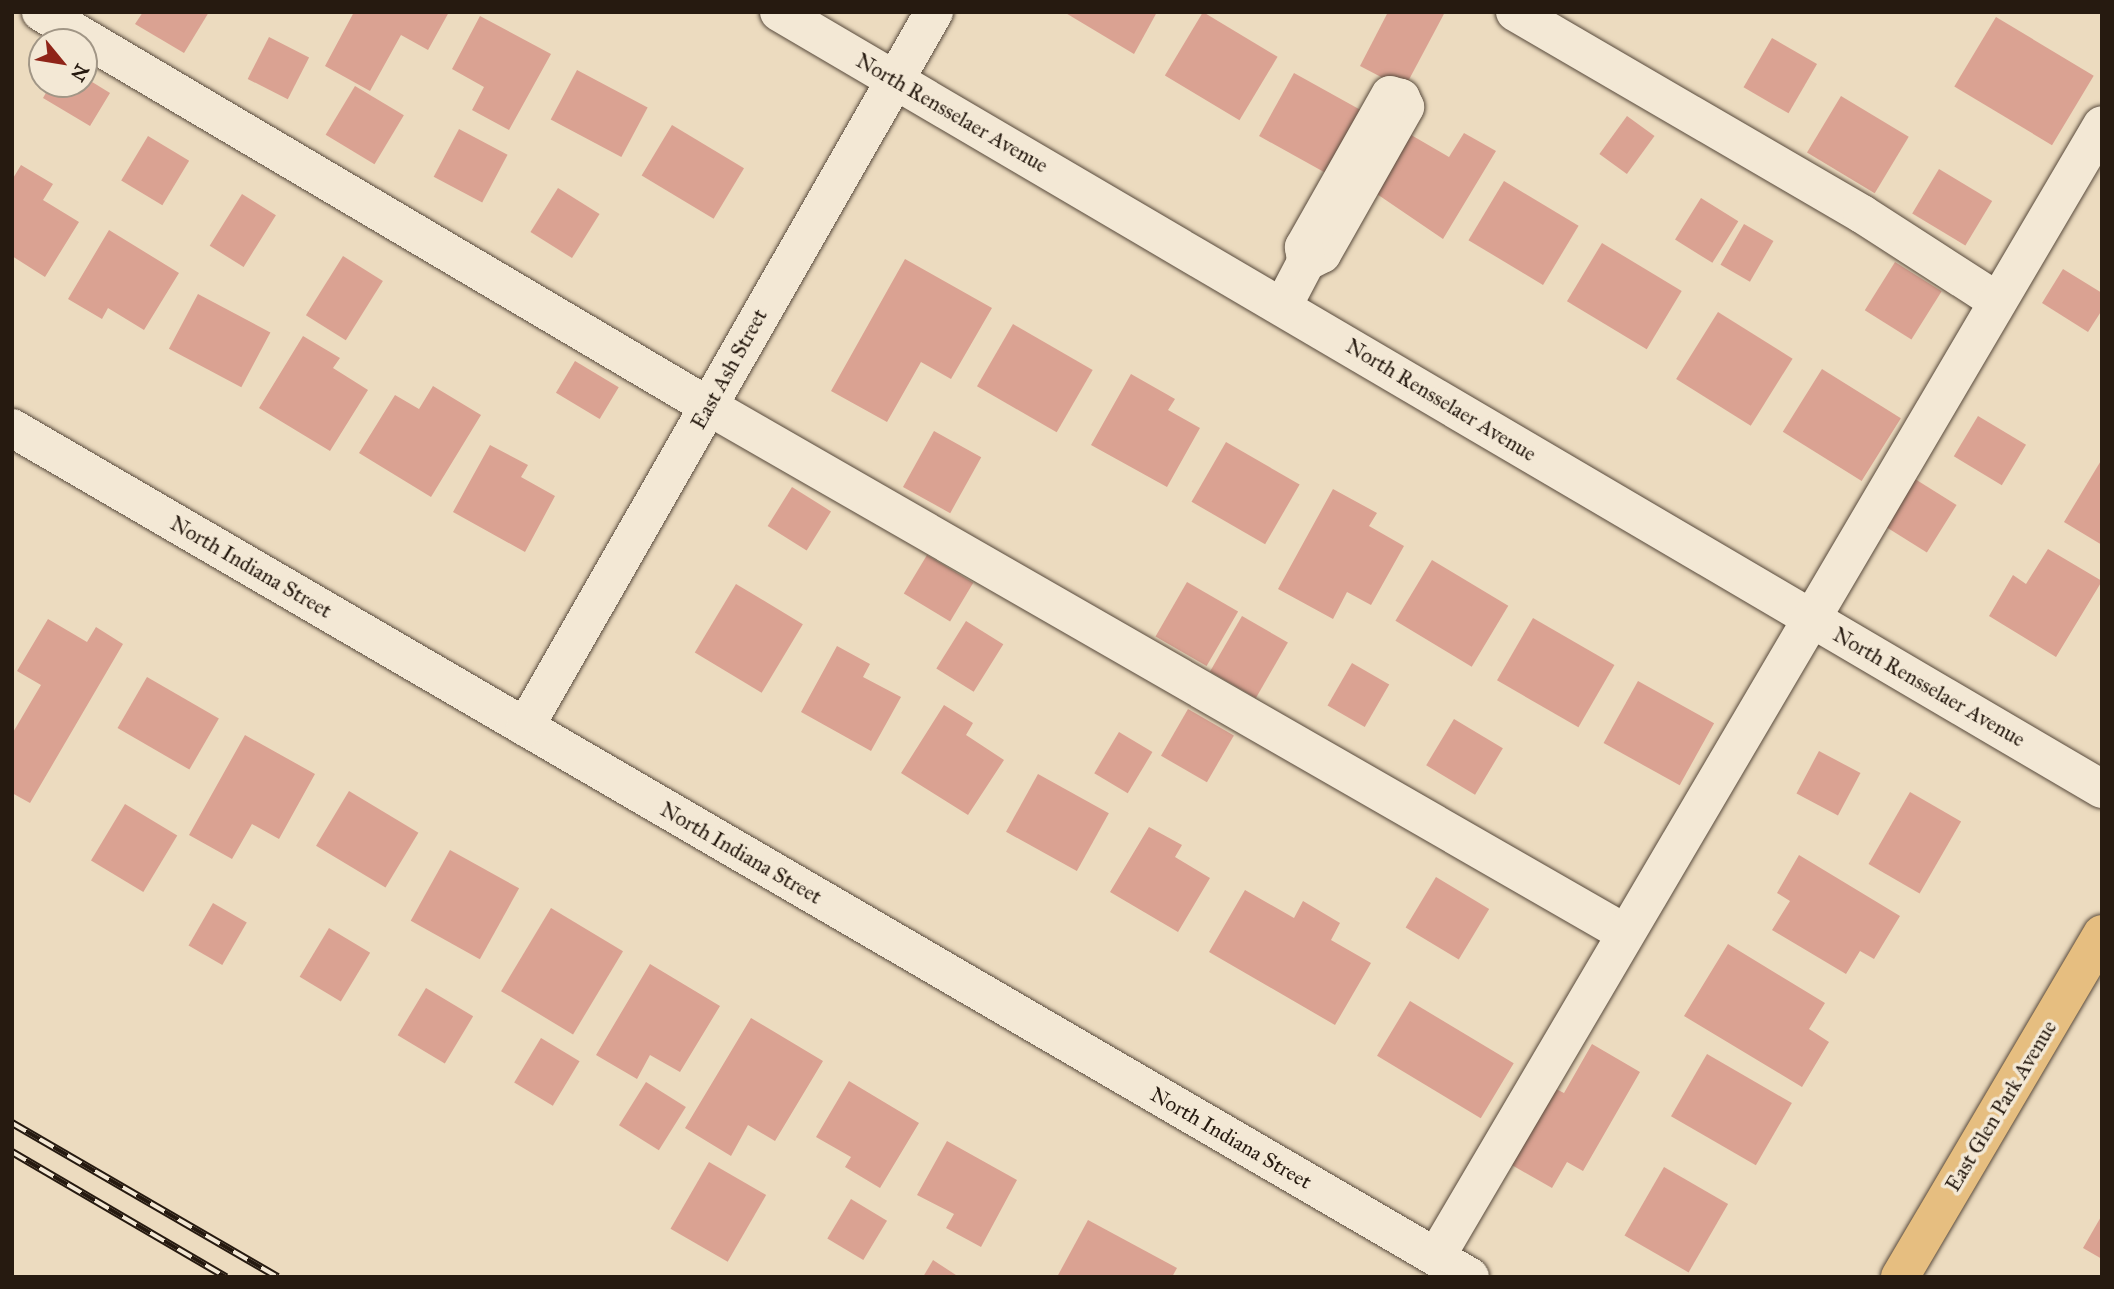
<!DOCTYPE html>
<html>
<head>
<meta charset="utf-8">
<style>
	body { margin:0 }
	#map { position:relative; width:2114px; height:1289px; overflow:hidden; background:#ecdbbf; font-family:"IM FELL Great Primer",serif }
	div>[style] { position:absolute }
	.building>* { inset:0; background:#daa292; transform-origin:0 0 }
	.roads { filter:drop-shadow(0 0 2px #584a3c) drop-shadow(0 0 2px #584a3c) }
	.minor>* { height:38px; margin:-19px; padding:0 19px; transform-origin:19px; border-radius:19px; background:#f3e8d5 }
	.major>* { height:38px; margin:-19px; padding:0 19px; transform-origin:19px; border-radius:19px; background:#e6be80 }
	.rail>* { height:8px; margin-top:-4px; transform-origin:0; background:repeating-linear-gradient(90deg,#f3e8d5 0 16px,#261a10 0 32px); box-sizing:border-box; border-block:2px solid #261a10 }
	span { translate:-50% -50%; white-space:nowrap; text-align:center; line-height:1.15; -webkit-text-stroke:7px #f3e8d5; paint-order:stroke }
	.street-label { font-size:21px; color:#261a10 }
	.frame { position:absolute; inset:0; border:14px solid #261a10; pointer-events:none }
	.north { position:absolute; left:28px; top:28px; width:70px; height:70px; box-sizing:border-box; background:#f3e8d5; border:2px solid #a19686; border-radius:50%; rotate:120deg; font-size:19px; font-weight:700; line-height:28px; text-align:center; color:#261a10 }
	.north::after { content:''; display:block; margin:auto; width:24px; height:32px; background:#8f2418; clip-path:polygon(50% 0,100% 100%,50% 72%,0 100%) }
</style>
</head>
<body>
<div id="map">
	<div class="building">
		<i style="clip-path:polygon(143px 12px,209px 12px,184px 53px,135px 24px)"></i>
		<i style="clip-path:polygon(354px 12px,449px 12px,428px 50px,401px 35px,370px 91px,325px 66px)"></i>
		<i style="clip-path:polygon(1064px 12px,1157px 12px,1134px 54px)"></i>
		<i style="left:1203px;top:12px;width:87px;height:74px;rotate:31deg"></i>
		<i style="clip-path:polygon(1388px 12px,1445px 12px,1404px 89px,1360px 66px)"></i>
		<i style="clip-path:polygon(480px 16px,551px 54px,509px 130px,472px 110px,484px 87px,452px 69px)"></i>
		<i style="left:1996px;top:17px;width:114px;height:81px;rotate:31deg"></i>
		<i style="left:269px;top:37px;width:45px;height:47px;rotate:27deg"></i>
		<i style="left:1772px;top:38px;width:52px;height:57px;rotate:30deg"></i>
		<i style="left:577px;top:70px;width:80px;height:56px;rotate:28deg"></i>
		<i style="left:1294px;top:73px;width:85px;height:72px;rotate:29deg"></i>
		<i style="clip-path:polygon(84px 77px,110px 93px,90px 126px,43px 98px,51px 84px,84px 84px)"></i>
		<i style="left:355px;top:86px;width:57px;height:57px;rotate:31deg"></i>
		<i style="left:1841px;top:96px;width:79px;height:66px;rotate:31deg"></i>
		<i style="left:1627px;top:116px;width:34px;height:47px;rotate:36deg"></i>
		<i style="left:672px;top:125px;width:84px;height:59px;rotate:31deg"></i>
		<i style="left:459px;top:129px;width:55px;height:54px;rotate:28deg"></i>
		<i style="clip-path:polygon(1406px 132px,1449px 157px,1464px 133px,1496px 151px,1443px 239px,1371px 190px)"></i>
		<i style="left:148px;top:136px;width:48px;height:52px;rotate:31deg"></i>
		<i style="clip-path:polygon(21px 165px,53px 184px,43px 200px,79px 222px,45px 277px,12px 256px,12px 180px)"></i>
		<i style="left:1939px;top:169px;width:62px;height:52px;rotate:31deg"></i>
		<i style="left:1504px;top:181px;width:87px;height:69px;rotate:31deg"></i>
		<i style="left:558px;top:188px;width:49px;height:52px;rotate:32deg"></i>
		<i style="left:242px;top:194px;width:40px;height:61px;rotate:32deg"></i>
		<i style="left:1701px;top:198px;width:44px;height:49px;rotate:32deg"></i>
		<i style="left:1744px;top:224px;width:34px;height:47px;rotate:30deg"></i>
		<i style="clip-path:polygon(109px 230px,179px 273px,144px 330px,108px 308px,102px 319px,68px 299px)"></i>
		<i style="left:1602px;top:243px;width:93px;height:68px;rotate:31deg"></i>
		<i style="left:343px;top:256px;width:47px;height:70px;rotate:32deg"></i>
		<i style="clip-path:polygon(905px 259px,992px 308px,951px 379px,921px 362px,887px 422px,831px 391px)"></i>
		<i style="left:1895px;top:262px;width:55px;height:57px;rotate:32deg"></i>
		<i style="clip-path:polygon(2063px 269px,2102px 293px,2102px 310px,2088px 332px,2042px 303px)"></i>
		<i style="left:198px;top:294px;width:82px;height:62px;rotate:28deg"></i>
		<i style="left:1718px;top:312px;width:88px;height:79px;rotate:32deg"></i>
		<i style="left:1013px;top:324px;width:92px;height:72px;rotate:30deg"></i>
		<i style="clip-path:polygon(303px 336px,340px 358px,333px 368px,368px 390px,330px 451px,259px 408px)"></i>
		<i style="left:575px;top:361px;width:51px;height:37px;rotate:31deg"></i>
		<i style="left:1822px;top:369px;width:93px;height:74px;rotate:32deg"></i>
		<i style="clip-path:polygon(1131px 374px,1175px 399px,1168px 410px,1200px 428px,1167px 487px,1091px 445px)"></i>
		<i style="clip-path:polygon(433px 386px,481px 415px,431px 497px,359px 453px,395px 395px,419px 409px)"></i>
		<i style="left:1978px;top:416px;width:56px;height:47px;rotate:31deg"></i>
		<i style="left:934px;top:431px;width:54px;height:64px;rotate:29deg"></i>
		<i style="left:1226px;top:442px;width:85px;height:69px;rotate:30deg"></i>
		<i style="clip-path:polygon(490px 445px,528px 465px,521px 477px,555px 496px,525px 552px,453px 512px)"></i>
		<i style="clip-path:polygon(2102px 459px,2102px 545px,2064px 522px)"></i>
		<i style="left:1915px;top:479px;width:49px;height:56px;rotate:32deg"></i>
		<i style="left:792px;top:487px;width:46px;height:46px;rotate:32deg"></i>
		<i style="clip-path:polygon(1333px 489px,1377px 513px,1369px 526px,1404px 546px,1371px 605px,1347px 592px,1333px 619px,1278px 589px)"></i>
		<i style="clip-path:polygon(2048px 549px,2102px 581px,2056px 657px,1989px 616px,2013px 575px,2026px 584px)"></i>
		<i style="left:927px;top:555px;width:54px;height:45px;rotate:31deg"></i>
		<i style="left:1432px;top:560px;width:89px;height:71px;rotate:31deg"></i>
		<i style="left:1187px;top:582px;width:59px;height:63px;rotate:30deg"></i>
		<i style="left:736px;top:584px;width:78px;height:80px;rotate:31deg"></i>
		<i style="left:1242px;top:616px;width:53px;height:64px;rotate:30deg"></i>
		<i style="left:1533px;top:618px;width:94px;height:72px;rotate:30deg"></i>
		<i style="clip-path:polygon(48px 619px,87px 642px,96px 627px,123px 644px,30px 803px,12px 793px,12px 734px,41px 685px,17px 671px)"></i>
		<i style="left:966px;top:621px;width:44px;height:56px;rotate:32deg"></i>
		<i style="clip-path:polygon(837px 646px,870px 664px,863px 677px,901px 697px,871px 751px,801px 712px)"></i>
		<i style="left:1352px;top:663px;width:43px;height:49px;rotate:30deg"></i>
		<i style="left:147px;top:677px;width:83px;height:59px;rotate:30deg"></i>
		<i style="left:1638px;top:681px;width:87px;height:71px;rotate:29deg"></i>
		<i style="clip-path:polygon(944px 705px,973px 723px,966px 735px,1004px 760px,968px 815px,901px 773px)"></i>
		<i style="left:1188px;top:709px;width:53px;height:54px;rotate:30deg"></i>
		<i style="left:1454px;top:719px;width:57px;height:54px;rotate:31deg"></i>
		<i style="left:1119px;top:732px;width:39px;height:48px;rotate:31deg"></i>
		<i style="clip-path:polygon(245px 735px,315px 774px,279px 839px,252px 824px,232px 859px,189px 835px)"></i>
		<i style="left:1819px;top:751px;width:47px;height:48px;rotate:28deg"></i>
		<i style="left:1038px;top:774px;width:81px;height:66px;rotate:29deg"></i>
		<i style="left:349px;top:791px;width:81px;height:64px;rotate:31deg"></i>
		<i style="left:1910px;top:792px;width:59px;height:83px;rotate:30deg"></i>
		<i style="left:125px;top:804px;width:61px;height:66px;rotate:31deg"></i>
		<i style="clip-path:polygon(1149px 827px,1182px 845px,1175px 857px,1210px 878px,1178px 932px,1110px 892px)"></i>
		<i style="left:450px;top:850px;width:79px;height:81px;rotate:29deg"></i>
		<i style="clip-path:polygon(1799px 855px,1900px 916px,1874px 959px,1860px 951px,1846px 974px,1772px 930px,1790px 901px,1777px 893px)"></i>
		<i style="left:1436px;top:877px;width:62px;height:59px;rotate:31deg"></i>
		<i style="clip-path:polygon(1245px 890px,1294px 918px,1303px 901px,1340px 923px,1331px 940px,1371px 963px,1335px 1025px,1209px 952px)"></i>
		<i style="left:213px;top:903px;width:39px;height:49px;rotate:30deg"></i>
		<i style="left:551px;top:908px;width:84px;height:97px;rotate:31deg"></i>
		<i style="left:329px;top:928px;width:48px;height:57px;rotate:31deg"></i>
		<i style="clip-path:polygon(1728px 944px,1825px 1003px,1809px 1029px,1829px 1042px,1802px 1087px,1684px 1016px)"></i>
		<i style="clip-path:polygon(650px 964px,720px 1006px,680px 1072px,650px 1055px,637px 1079px,596px 1055px)"></i>
		<i style="left:426px;top:988px;width:55px;height:55px;rotate:31deg"></i>
		<i style="left:1410px;top:1001px;width:121px;height:64px;rotate:31deg"></i>
		<i style="clip-path:polygon(751px 1018px,823px 1061px,775px 1141px,748px 1125px,731px 1156px,685px 1128px)"></i>
		<i style="left:541px;top:1038px;width:45px;height:52px;rotate:31deg"></i>
		<i style="clip-path:polygon(1592px 1044px,1640px 1072px,1583px 1171px,1567px 1162px,1552px 1188px,1510px 1164px,1554px 1088px,1564px 1093px)"></i>
		<i style="left:1707px;top:1054px;width:98px;height:72px;rotate:30deg"></i>
		<i style="clip-path:polygon(849px 1081px,919px 1123px,880px 1188px,845px 1167px,851px 1157px,816px 1137px)"></i>
		<i style="left:646px;top:1082px;width:47px;height:51px;rotate:32deg"></i>
		<i style="clip-path:polygon(947px 1141px,1017px 1180px,981px 1247px,946px 1228px,954px 1214px,917px 1195px)"></i>
		<i style="left:709px;top:1162px;width:66px;height:77px;rotate:30deg"></i>
		<i style="left:1664px;top:1167px;width:74px;height:79px;rotate:30deg"></i>
		<i style="left:851px;top:1199px;width:42px;height:46px;rotate:31deg"></i>
		<i style="clip-path:polygon(2102px 1215px,2102px 1259px,2083px 1248px)"></i>
		<i style="clip-path:polygon(1088px 1220px,1177px 1268px,1172px 1277px,1057px 1277px)"></i>
		<i style="clip-path:polygon(933px 1260px,959px 1277px,923px 1277px)"></i>
	</div>
	<div class="roads">
		<div class="minor">
			<i style="left:41px;top:12px;width:775px;rotate:30.57deg"></i>
			<i style="left:708px;top:406px;width:1058px;rotate:29.89deg"></i>
			<i style="left:779px;top:12px;width:1534px;rotate:30.43deg"></i>
			<i style="left:1515px;top:12px;width:402px;rotate:30.2deg"></i>
			<i style="left:1862px;top:214px;width:161px;rotate:32.8deg"></i>
			<i style="left:1283px;top:306px;width:50px;rotate:-62.4deg"></i>
			<i style="left:1306px;top:262px;width:18px;rotate:-27deg"></i>
			<i style="left:1322px;top:254px;width:169px;rotate:-60.5deg"></i>
			<i style="left:1405px;top:107px;width:10px;rotate:-114deg"></i>
			<i style="left:1401px;top:98px;width:11px;rotate:-165deg"></i>
			<i style="left:1390px;top:95px;width:175px;rotate:119.5deg"></i>
			<i style="left:1304px;top:247px;width:15px;rotate:82deg"></i>
			<i style="left:12px;top:428px;width:1687px;rotate:30.21deg"></i>
			<i style="left:525px;top:727px;width:824px;rotate:-60.23deg"></i>
			<i style="left:1436px;top:1257px;width:1313px;rotate:-59.53deg"></i>
		</div>
		<div class="major">
			<i style="left:1900px;top:1277px;width:398px;rotate:-59.5deg"></i>
		</div>
	</div>
	<div class="rail">
		<i style="left:12px;top:1123px;width:307px;rotate:30.1deg"></i>
		<i style="left:12px;top:1152px;width:248px;rotate:30.3deg"></i>
	</div>
	<div class="street-label">
		<span style="left:952px;top:113px;rotate:30deg">North Rensselaer Avenue</span>
		<span style="left:729px;top:369px;rotate:-61deg">East Ash Street</span>
		<span style="left:1441px;top:400px;rotate:31deg">North Rensselaer Avenue</span>
		<span style="left:251px;top:567px;rotate:30deg">North Indiana Street</span>
		<span style="left:1929px;top:687px;rotate:30deg">North Rensselaer Avenue</span>
		<span style="left:741px;top:853px;rotate:30deg">North Indiana Street</span>
		<span style="left:2001px;top:1106px;rotate:-59deg">East Glen Park Avenue</span>
		<span style="left:1231px;top:1138px;rotate:30deg">North Indiana Street</span>
	</div>
	<div class="frame"></div>
	<div class="north">N</div>
</div>
</body>
</html>
